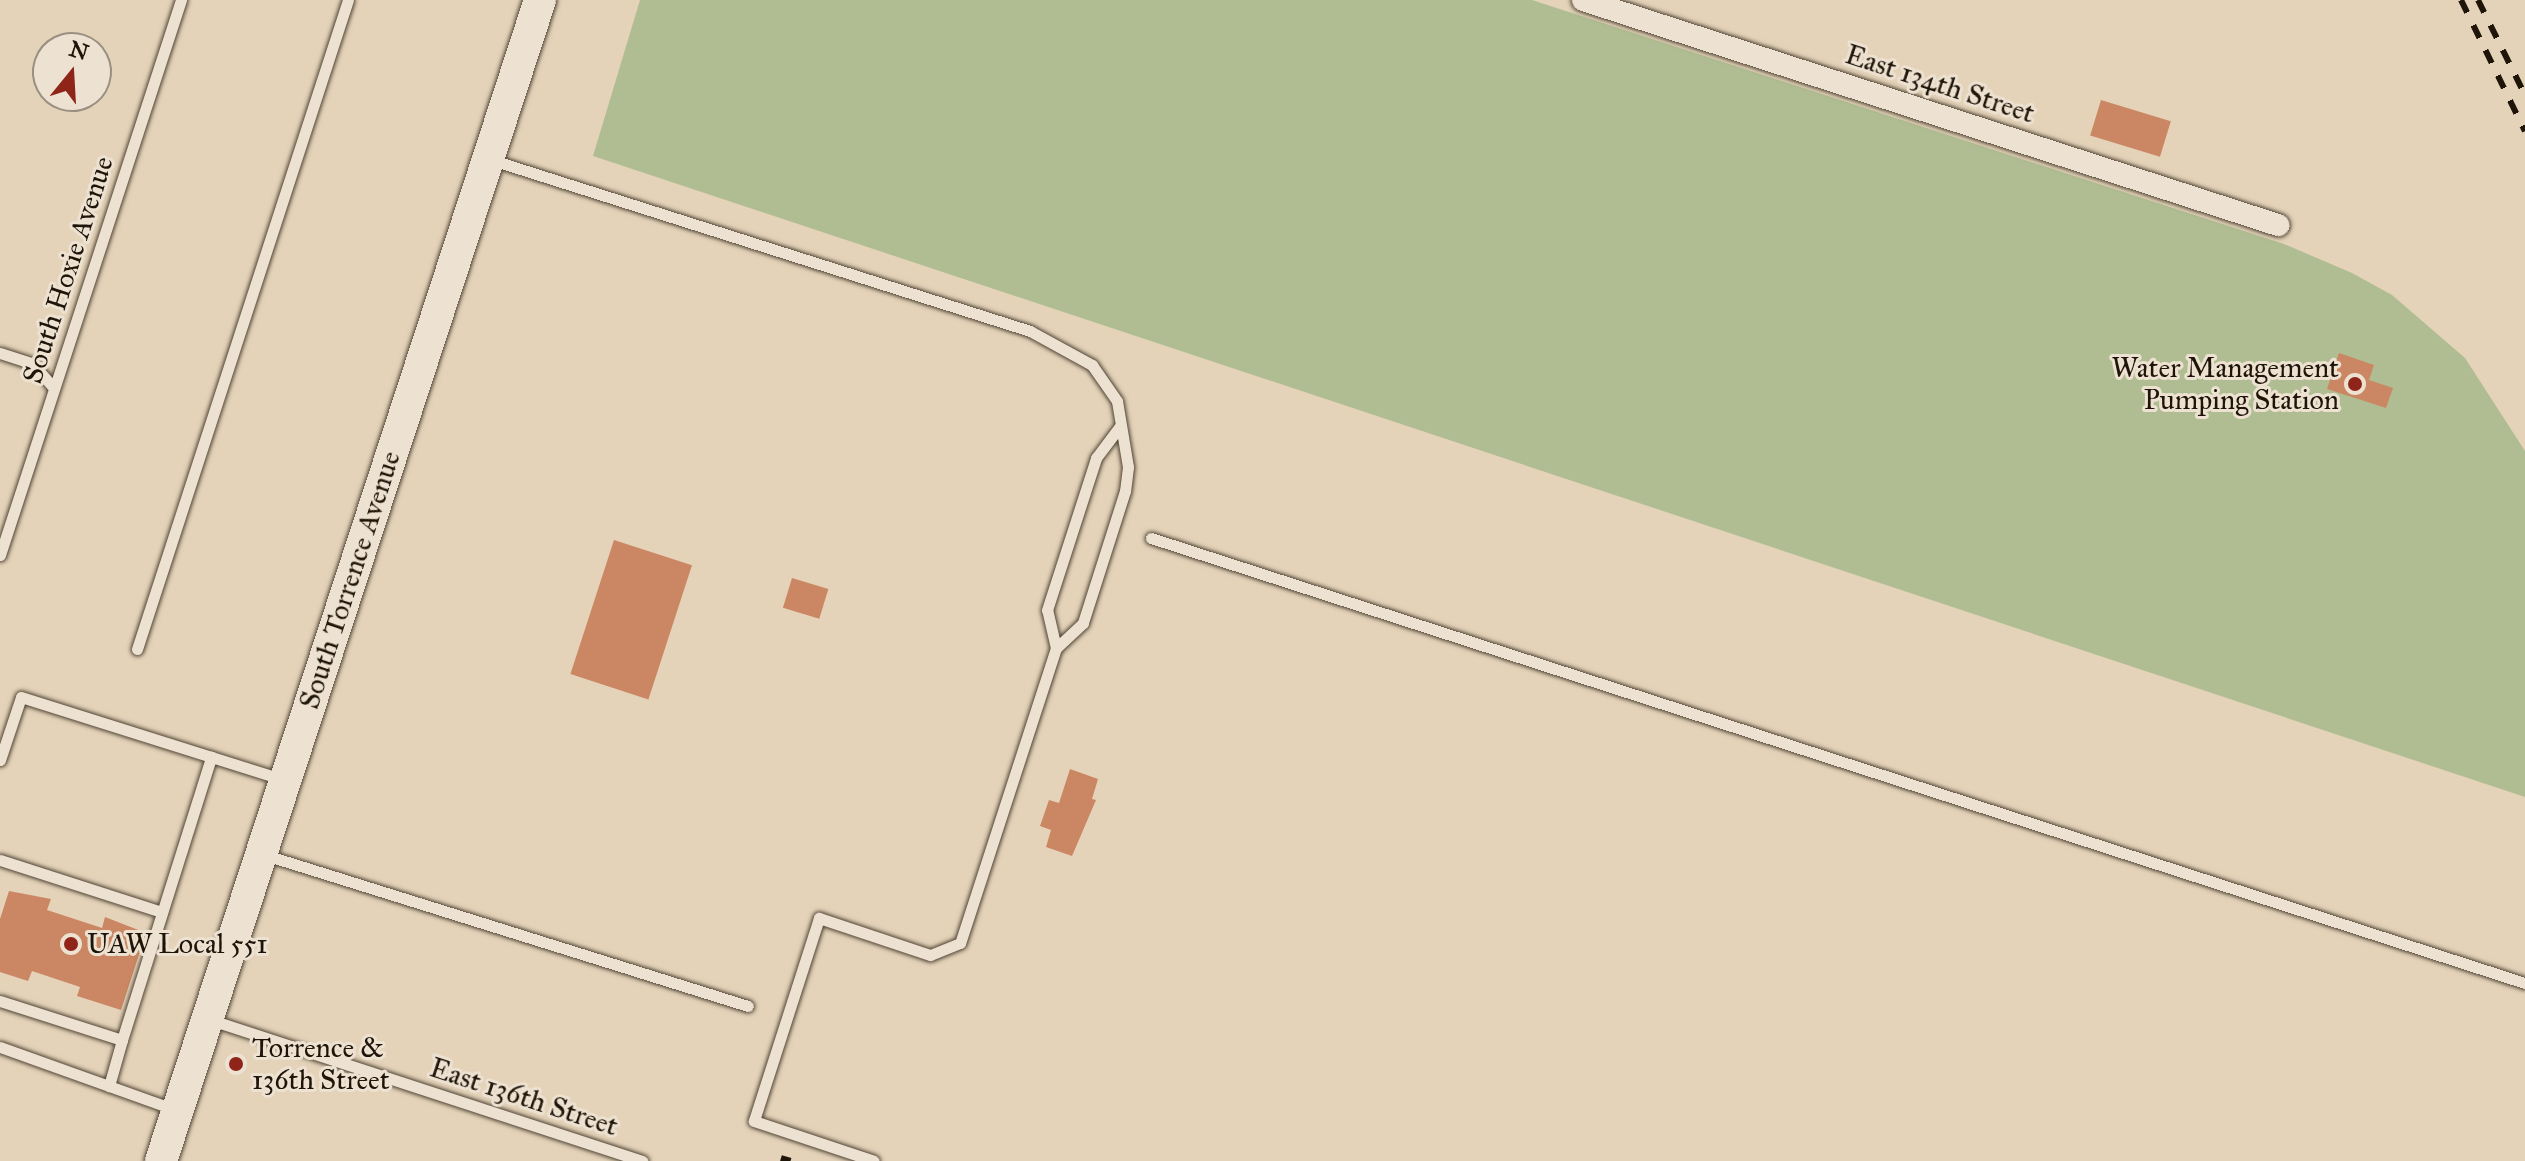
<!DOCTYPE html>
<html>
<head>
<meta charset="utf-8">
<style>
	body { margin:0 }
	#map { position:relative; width:2525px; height:1161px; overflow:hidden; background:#e4d3b9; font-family:"IM FELL Great Primer",serif }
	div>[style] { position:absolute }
	.green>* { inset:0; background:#b0bd92 }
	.building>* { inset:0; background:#cb8763; transform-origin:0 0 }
	.roads { filter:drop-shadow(0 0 2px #504434) drop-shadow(0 0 2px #504434) }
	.lane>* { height:11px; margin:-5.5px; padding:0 5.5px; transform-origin:5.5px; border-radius:5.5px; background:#ede2d2 }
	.street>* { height:22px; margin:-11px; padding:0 11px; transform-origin:11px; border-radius:11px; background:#ede2d2 }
	.secondary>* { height:32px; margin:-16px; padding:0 16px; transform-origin:16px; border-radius:16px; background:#ede2d2 }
	.rail>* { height:6px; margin-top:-3px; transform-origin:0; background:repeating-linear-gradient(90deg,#1e1408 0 14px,transparent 0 28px) }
	.dots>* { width:22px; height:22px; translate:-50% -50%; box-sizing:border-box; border:4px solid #ede2d2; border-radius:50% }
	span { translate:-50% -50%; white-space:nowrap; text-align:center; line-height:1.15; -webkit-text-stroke:6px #ede2d2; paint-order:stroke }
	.street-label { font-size:28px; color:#1e1408 }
	.poi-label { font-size:28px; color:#1e1408 }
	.right { translate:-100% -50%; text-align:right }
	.left { translate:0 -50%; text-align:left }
	.north { position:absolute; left:32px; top:32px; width:80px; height:80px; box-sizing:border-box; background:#ede2d2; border:2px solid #9a9081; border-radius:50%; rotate:18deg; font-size:22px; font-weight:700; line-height:32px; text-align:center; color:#1e1408 }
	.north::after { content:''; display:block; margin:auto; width:28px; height:36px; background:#8f2418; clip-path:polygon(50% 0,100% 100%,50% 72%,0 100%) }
</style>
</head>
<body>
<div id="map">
	<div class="green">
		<i style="clip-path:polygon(640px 0,1532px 0,2284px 244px,2352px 273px,2392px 295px,2465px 358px,2525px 451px,2525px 797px,593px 156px)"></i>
	</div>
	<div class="building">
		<i style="left:2101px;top:100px;width:73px;height:37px;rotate:17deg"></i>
		<i style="clip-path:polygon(2339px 353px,2374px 365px,2369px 380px,2393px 388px,2386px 408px,2327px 389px)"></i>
		<i style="left:614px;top:540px;width:82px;height:141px;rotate:18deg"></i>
		<i style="left:792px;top:578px;width:38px;height:31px;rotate:17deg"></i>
		<i style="clip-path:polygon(1070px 769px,1098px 779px,1092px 799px,1096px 800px,1072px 856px,1046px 847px,1051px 830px,1040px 826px,1049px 800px,1059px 803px)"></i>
		<i style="clip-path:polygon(9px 891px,51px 899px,47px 910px,102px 928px,105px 917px,146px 933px,121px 1010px,77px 996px,80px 987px,32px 971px,28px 981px,0 972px,0 919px)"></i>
	</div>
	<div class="roads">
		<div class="lane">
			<i style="left:492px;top:160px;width:565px;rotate:17.63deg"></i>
			<i style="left:1030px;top:331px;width:71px;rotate:28.7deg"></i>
			<i style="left:1092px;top:365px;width:44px;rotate:55.2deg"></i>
			<i style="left:1117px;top:401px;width:67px;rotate:80.5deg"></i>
			<i style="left:1128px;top:467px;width:24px;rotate:97deg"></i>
			<i style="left:1125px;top:491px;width:139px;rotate:107.7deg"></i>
			<i style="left:1083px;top:623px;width:37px;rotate:137deg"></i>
			<i style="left:1056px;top:648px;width:310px;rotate:108deg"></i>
			<i style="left:960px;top:943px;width:32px;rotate:158deg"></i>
			<i style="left:930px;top:955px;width:117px;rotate:-161.6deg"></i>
			<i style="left:819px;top:918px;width:213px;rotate:107.8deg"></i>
			<i style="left:754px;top:1121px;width:126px;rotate:18.4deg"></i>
			<i style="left:0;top:353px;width:35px;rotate:18deg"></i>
			<i style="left:33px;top:364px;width:32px;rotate:49deg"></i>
			<i style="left:1151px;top:538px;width:1444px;rotate:17.95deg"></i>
			<i style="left:0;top:555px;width:584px;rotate:-71.94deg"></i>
			<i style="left:1056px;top:648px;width:39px;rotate:-103deg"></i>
			<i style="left:1047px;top:610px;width:160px;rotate:-72.1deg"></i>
			<i style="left:1096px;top:458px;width:39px;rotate:-53deg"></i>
			<i style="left:137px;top:649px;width:682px;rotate:-71.99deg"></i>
			<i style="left:0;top:760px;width:66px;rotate:-71.6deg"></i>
			<i style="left:21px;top:697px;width:273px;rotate:17.5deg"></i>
			<i style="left:262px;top:854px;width:509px;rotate:17.37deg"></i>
			<i style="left:0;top:860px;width:170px;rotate:17.8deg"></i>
			<i style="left:0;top:1001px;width:128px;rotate:17.7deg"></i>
			<i style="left:122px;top:1040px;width:48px;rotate:105.8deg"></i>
			<i style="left:208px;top:1019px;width:457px;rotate:18.1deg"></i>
			<i style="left:122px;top:1040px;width:297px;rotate:-72.5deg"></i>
			<i style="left:0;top:1047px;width:184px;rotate:19.7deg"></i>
		</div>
		<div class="street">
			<i style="left:1583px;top:0;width:731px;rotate:17.94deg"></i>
		</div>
		<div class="secondary">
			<i style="left:161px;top:1161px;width:1221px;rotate:-71.92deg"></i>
		</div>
	</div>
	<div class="rail">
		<i style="left:2461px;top:0;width:146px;rotate:64deg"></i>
		<i style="left:2478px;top:0;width:106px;rotate:63.7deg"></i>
		<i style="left:781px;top:1158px;width:10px;rotate:17deg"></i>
	</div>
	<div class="dots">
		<i style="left:2355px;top:384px;background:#8f2418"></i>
		<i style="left:71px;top:944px;background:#8f2418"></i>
		<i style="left:236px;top:1064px;background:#8f2418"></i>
	</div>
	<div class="street-label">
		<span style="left:1940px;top:84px;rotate:18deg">East 134th Street</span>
		<span style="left:68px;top:270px;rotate:-72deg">South Hoxie Avenue</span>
		<span style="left:350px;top:580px;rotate:-72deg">South Torrence Avenue</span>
		<span style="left:524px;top:1097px;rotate:18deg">East 136th Street</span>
	</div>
	<div class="poi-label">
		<span class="right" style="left:2339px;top:384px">Water Management<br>Pumping Station</span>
		<span class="left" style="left:87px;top:944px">UAW Local 551</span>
		<span class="left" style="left:252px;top:1064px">Torrence &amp;<br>136th Street</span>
	</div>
	<div class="north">N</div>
</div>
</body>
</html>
